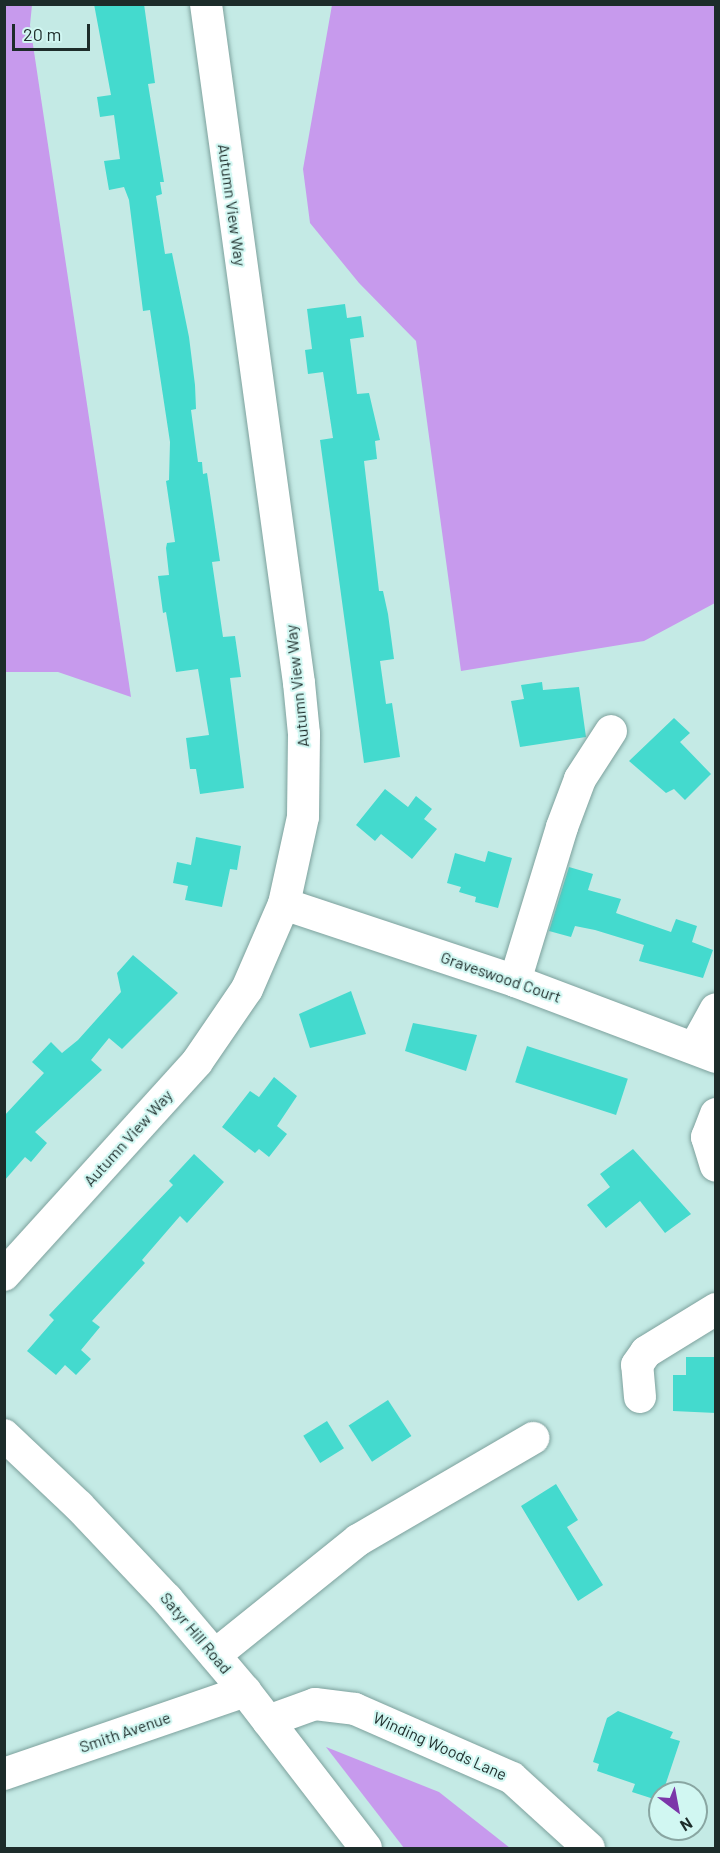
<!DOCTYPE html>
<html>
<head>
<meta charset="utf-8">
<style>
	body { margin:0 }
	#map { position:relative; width:720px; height:1853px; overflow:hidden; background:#c4eae5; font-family:Barlow,sans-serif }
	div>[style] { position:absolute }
	.forest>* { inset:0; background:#c79aed }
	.building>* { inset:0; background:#44dace; transform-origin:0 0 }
	.roads { filter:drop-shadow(0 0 2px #7da19d) drop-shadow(0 0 2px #7da19d) }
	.minor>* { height:32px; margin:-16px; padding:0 16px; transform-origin:16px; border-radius:16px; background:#fff }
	span { translate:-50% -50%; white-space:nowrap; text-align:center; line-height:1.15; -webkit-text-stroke:4.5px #d1f7f2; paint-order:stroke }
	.street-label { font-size:16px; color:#1d2c2a }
	.frame { position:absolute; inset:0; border:6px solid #1d2c2a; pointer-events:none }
	.north { position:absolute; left:648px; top:1781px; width:60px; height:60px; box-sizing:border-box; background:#d1f7f2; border:2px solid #89a6a2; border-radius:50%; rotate:148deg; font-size:16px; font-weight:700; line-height:24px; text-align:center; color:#1d2c2a }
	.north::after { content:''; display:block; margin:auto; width:21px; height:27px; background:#7b36a9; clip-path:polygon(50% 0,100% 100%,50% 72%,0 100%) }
	.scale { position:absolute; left:12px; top:24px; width:78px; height:27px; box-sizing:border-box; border:3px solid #1d2c2a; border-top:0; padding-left:8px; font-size:18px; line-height:21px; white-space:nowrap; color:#1d2c2a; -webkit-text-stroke:4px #d1f7f2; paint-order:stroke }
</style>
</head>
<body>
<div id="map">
	<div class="forest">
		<i style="clip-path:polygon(4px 5px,32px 5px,30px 25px,131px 697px,58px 672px,5px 672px)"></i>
		<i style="clip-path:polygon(332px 5px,715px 5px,715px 603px,644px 641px,461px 671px,416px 341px,359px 283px,310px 223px,303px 169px)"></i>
		<i style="clip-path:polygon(326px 1747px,439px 1792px,510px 1848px,404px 1848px)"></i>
	</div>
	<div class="building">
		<i style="clip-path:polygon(94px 4px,144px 4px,155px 83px,148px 84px,164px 182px,160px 182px,162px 194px,156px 196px,165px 254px,172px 253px,189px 337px,195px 385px,196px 409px,191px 410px,198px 462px,202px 462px,203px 474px,207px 473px,220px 561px,212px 562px,223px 637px,235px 636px,241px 677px,230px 678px,244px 788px,200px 794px,196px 769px,190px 769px,186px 738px,209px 735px,198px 669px,176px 672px,166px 612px,163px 613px,158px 576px,169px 575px,166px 548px,167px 543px,175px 542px,166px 481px,169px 480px,170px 442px,150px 310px,143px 311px,129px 200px,124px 187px,109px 190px,104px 161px,120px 159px,114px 115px,100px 117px,97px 97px,111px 95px)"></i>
		<i style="clip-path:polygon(345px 304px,347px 318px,361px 316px,364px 337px,350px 339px,357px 394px,369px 393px,380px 440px,375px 441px,377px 459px,364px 461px,379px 591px,383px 591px,388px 614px,394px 659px,380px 661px,386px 704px,392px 703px,400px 757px,364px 763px,320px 440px,333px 438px,323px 372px,308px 374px,305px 350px,312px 349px,307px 309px)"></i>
		<i style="clip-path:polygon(542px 682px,543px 690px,579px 687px,586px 737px,520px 747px,511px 701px,524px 699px,521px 685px)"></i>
		<i style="clip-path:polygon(674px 718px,690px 733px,680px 742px,711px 774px,685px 800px,674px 789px,666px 793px,629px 761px)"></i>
		<i style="clip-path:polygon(385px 789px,408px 807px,416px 796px,432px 809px,424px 819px,437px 829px,412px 859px,381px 834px,375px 841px,356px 825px)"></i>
		<i style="clip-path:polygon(196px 837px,241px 846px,237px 870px,230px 869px,222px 907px,185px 900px,188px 886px,173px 883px,177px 862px,191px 865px)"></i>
		<i style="clip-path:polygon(488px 851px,512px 858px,498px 908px,475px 902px,476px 897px,459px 892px,461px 887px,447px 883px,455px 853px,485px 862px)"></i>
		<i style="clip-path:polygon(569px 867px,593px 874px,588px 890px,621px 899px,616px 913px,671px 932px,676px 919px,697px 926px,692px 942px,713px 950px,703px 978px,639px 961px,644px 945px,595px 930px,575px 926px,571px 937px,549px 931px)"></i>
		<i style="clip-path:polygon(133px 955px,178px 993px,122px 1049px,109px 1038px,91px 1060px,102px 1070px,35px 1132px,47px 1143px,31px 1162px,25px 1157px,4px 1181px,4px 1116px,44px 1073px,32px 1062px,51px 1042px,62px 1053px,78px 1040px,121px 992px,117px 973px)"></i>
		<i style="clip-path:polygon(351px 991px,366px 1034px,310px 1048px,299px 1014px)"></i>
		<i style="clip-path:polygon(413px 1023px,477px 1035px,466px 1071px,405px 1051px)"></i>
		<i style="left:527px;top:1046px;width:106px;height:38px;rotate:18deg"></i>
		<i style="clip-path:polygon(274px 1077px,297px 1096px,277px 1126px,287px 1134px,269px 1157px,259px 1149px,255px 1153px,222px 1127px,250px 1091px,259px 1097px)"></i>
		<i style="clip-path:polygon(633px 1149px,691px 1214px,665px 1233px,640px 1201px,606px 1228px,587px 1205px,610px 1187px,600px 1174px)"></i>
		<i style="clip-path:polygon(194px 1154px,224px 1182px,187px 1223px,180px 1216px,142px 1260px,145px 1263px,92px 1321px,100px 1327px,81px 1350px,91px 1359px,76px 1375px,65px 1365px,56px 1375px,27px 1351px,54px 1320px,49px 1315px,173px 1185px,169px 1181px)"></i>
		<i style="clip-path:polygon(686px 1357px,716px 1357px,716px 1413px,673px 1411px,673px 1375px,686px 1375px)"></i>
		<i style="left:388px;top:1400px;width:43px;height:47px;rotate:57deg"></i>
		<i style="left:327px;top:1421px;width:32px;height:28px;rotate:58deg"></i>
		<i style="clip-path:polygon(556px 1484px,578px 1520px,567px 1527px,603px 1585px,578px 1601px,521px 1506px)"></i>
		<i style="clip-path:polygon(618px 1711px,673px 1732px,670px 1738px,680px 1741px,660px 1801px,632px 1792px,635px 1784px,597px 1771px,599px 1764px,593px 1762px,607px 1718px)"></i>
	</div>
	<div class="roads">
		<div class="minor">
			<i style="left:284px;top:904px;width:243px;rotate:18.4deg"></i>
			<i style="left:515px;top:981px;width:215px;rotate:20.7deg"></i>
			<i style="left:515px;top:981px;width:161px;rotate:-73deg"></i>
			<i style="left:562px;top:827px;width:51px;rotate:-69.4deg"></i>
			<i style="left:580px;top:779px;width:57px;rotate:-57.1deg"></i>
			<i style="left:695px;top:1047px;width:43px;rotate:-61.1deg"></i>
			<i style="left:716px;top:1114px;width:25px;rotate:111deg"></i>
			<i style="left:707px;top:1137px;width:30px;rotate:73deg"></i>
			<i style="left:4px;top:1275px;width:287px;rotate:-47.8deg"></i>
			<i style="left:197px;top:1062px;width:88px;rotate:-55.6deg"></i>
			<i style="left:247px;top:989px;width:93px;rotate:-66.5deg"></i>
			<i style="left:284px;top:904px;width:89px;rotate:-77.7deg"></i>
			<i style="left:303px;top:817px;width:83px;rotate:-89.3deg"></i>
			<i style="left:304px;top:734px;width:51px;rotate:-95.6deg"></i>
			<i style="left:299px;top:683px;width:685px;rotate:-97.8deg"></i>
			<i style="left:640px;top:1397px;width:32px;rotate:-95deg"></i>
			<i style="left:637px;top:1365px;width:16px;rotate:-55deg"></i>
			<i style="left:646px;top:1352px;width:82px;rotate:-31.6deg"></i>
			<i style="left:4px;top:1435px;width:103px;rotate:43.4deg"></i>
			<i style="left:79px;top:1506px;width:128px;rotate:46.6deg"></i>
			<i style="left:167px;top:1599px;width:121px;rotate:49.7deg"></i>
			<i style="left:245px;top:1691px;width:198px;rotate:52.4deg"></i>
			<i style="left:215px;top:1655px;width:184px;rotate:-38.8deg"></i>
			<i style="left:358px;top:1540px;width:203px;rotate:-30.2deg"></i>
			<i style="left:268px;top:1721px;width:50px;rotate:-19.9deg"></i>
			<i style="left:315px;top:1704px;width:40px;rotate:7.1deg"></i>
			<i style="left:355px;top:1709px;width:171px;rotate:23.7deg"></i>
			<i style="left:512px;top:1778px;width:104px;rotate:42.3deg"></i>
			<i style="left:4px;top:1774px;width:255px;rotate:-19deg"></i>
		</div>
	</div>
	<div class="street-label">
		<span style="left:232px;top:205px;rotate:82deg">Autumn View Way</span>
		<span style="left:297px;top:686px;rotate:-96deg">Autumn View Way</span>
		<span style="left:501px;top:977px;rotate:19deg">Graveswood Court</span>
		<span style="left:128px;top:1138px;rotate:-48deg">Autumn View Way</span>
		<span style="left:196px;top:1633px;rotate:50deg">Satyr Hill Road</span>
		<span style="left:125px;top:1732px;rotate:-19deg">Smith Avenue</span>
		<span style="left:440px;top:1746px;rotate:24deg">Winding Woods Lane</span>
	</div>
	<div class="frame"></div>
	<div class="north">N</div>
	<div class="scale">20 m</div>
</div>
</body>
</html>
